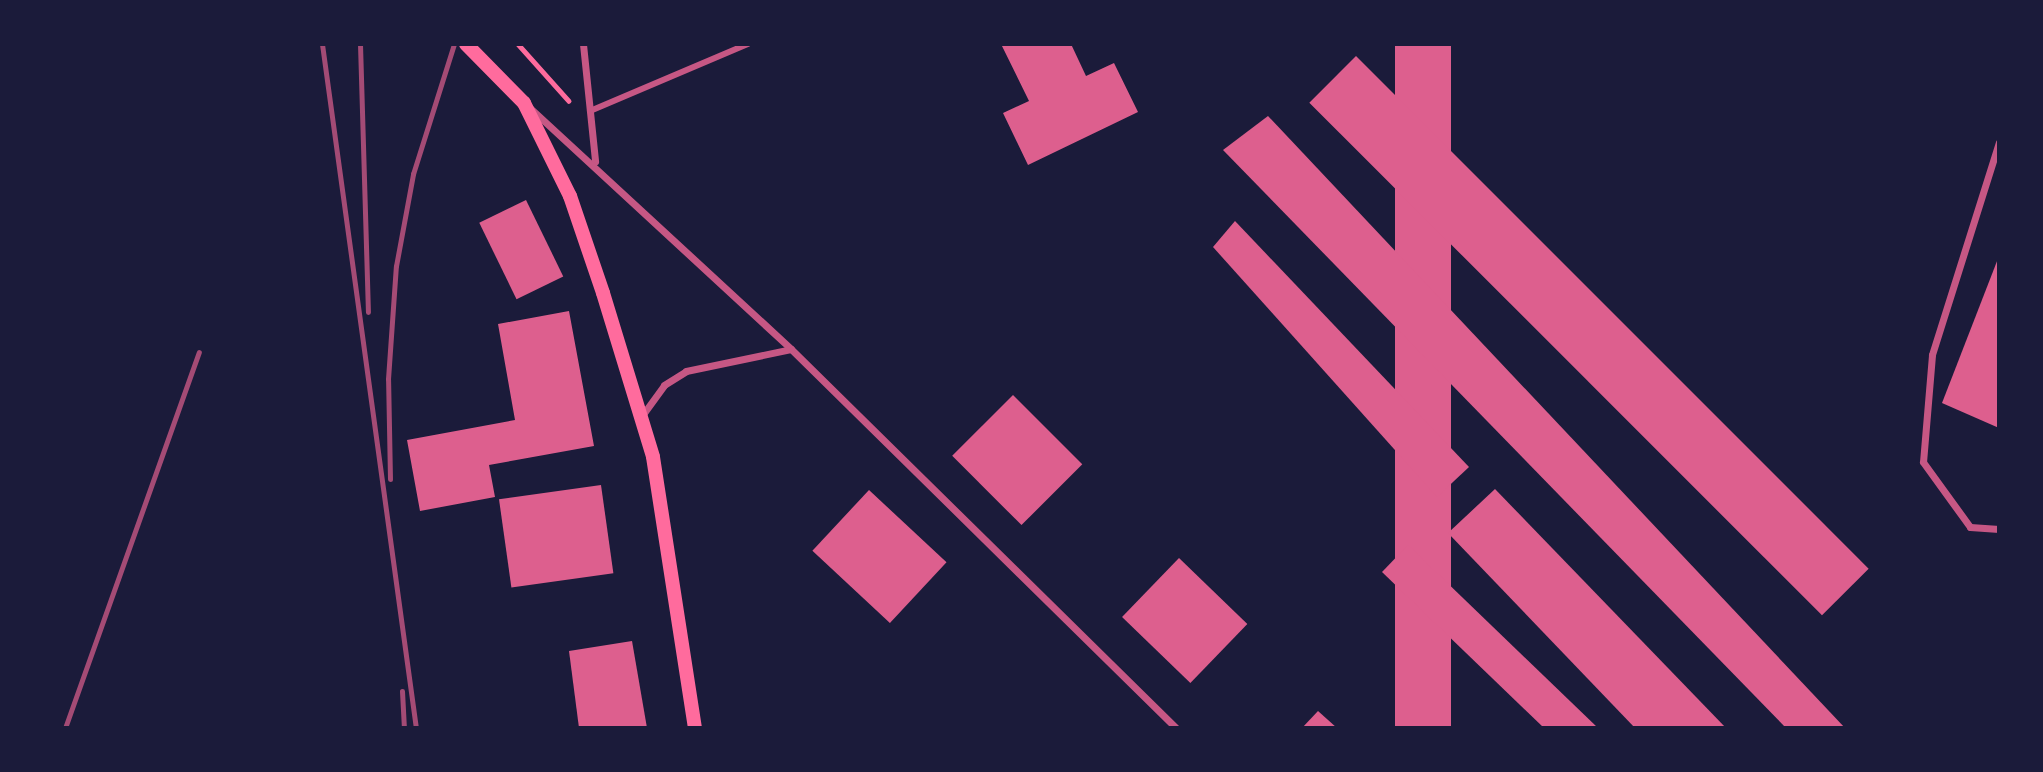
<!DOCTYPE html>
<html>
<head>
<meta charset="utf-8">
<style>
	body { margin:0 }
	#map { position:relative; width:2043px; height:772px; overflow:hidden; background:#1b1b3a; font-family:"Roboto Condensed",sans-serif }
	div>[style] { position:absolute }
	.building>* { inset:0; background:#dd5f8e; transform-origin:0 0 }
	.path>* { height:4.5px; margin:-2.25px; padding:0 2.25px; transform-origin:2.25px; border-radius:2.25px; background:#ff6b9d }
	.pedestrian>* { height:6px; margin:-3px; padding:0 3px; transform-origin:3px; border-radius:3px; background:#c65784 }
	.minor>* { height:7px; margin:-3.5px; padding:0 3.5px; transform-origin:3.5px; border-radius:3.5px; background:#c65784 }
	.secondary>* { height:14px; margin:-7px; padding:0 7px; transform-origin:7px; border-radius:7px; background:#ff6b9d }
	.rail>* { height:5px; margin:-2.5px; padding:0 2.5px; transform-origin:2.5px; border-radius:2.5px; background:#a44b75 }
	span { translate:-50% -50%; white-space:nowrap; text-align:center; line-height:1.15; -webkit-text-stroke:7px #1b1b3a; paint-order:stroke }
	.frame { position:absolute; inset:0; border:46px solid #1b1b3a; pointer-events:none }
</style>
</head>
<body>
<div id="map">
	<div class="building">
		<i style="clip-path:polygon(1001px 44px,1071px 44px,1086px 76px,1114px 63px,1138px 112px,1028px 165px,1003px 113px,1029px 101px)"></i>
		<i style="left:1395px;top:44px;width:56px;height:706px"></i>
		<i style="left:1356px;top:56px;width:725px;height:66px;rotate:45deg"></i>
		<i style="clip-path:polygon(1268px 116px,1845px 728px,1786px 728px,1223px 150px)"></i>
		<i style="left:526px;top:200px;width:85px;height:52px;rotate:64deg"></i>
		<i style="clip-path:polygon(1235px 221px,1469px 467px,1437px 497px,1213px 247px)"></i>
		<i style="clip-path:polygon(1999px 256px,1999px 428px,1942px 403px)"></i>
		<i style="clip-path:polygon(569px 311px,594px 446px,489px 465px,495px 497px,420px 511px,407px 440px,515px 420px,498px 324px)"></i>
		<i style="left:1013px;top:395px;width:98px;height:86px;rotate:45deg"></i>
		<i style="left:601px;top:485px;width:89px;height:103px;rotate:82deg"></i>
		<i style="clip-path:polygon(1495px 489px,1726px 728px,1635px 728px,1448px 533px)"></i>
		<i style="left:869px;top:490px;width:106px;height:83px;rotate:43deg"></i>
		<i style="clip-path:polygon(1408px 545px,1598px 728px,1544px 728px,1382px 572px)"></i>
		<i style="left:1179px;top:558px;width:95px;height:82px;rotate:44deg"></i>
		<i style="clip-path:polygon(632px 641px,647px 728px,579px 728px,569px 651px)"></i>
		<i style="clip-path:polygon(1318px 711px,1337px 728px,1302px 728px)"></i>
	</div>
	<div class="path">
		<i style="left:518px;top:44px;width:76px;rotate:48.2deg"></i>
	</div>
	<div class="pedestrian">
		<i style="left:590px;top:111px;width:172px;rotate:-23deg"></i>
	</div>
	<div class="minor">
		<i style="left:583px;top:44px;width:118px;rotate:84.1deg"></i>
		<i style="left:530px;top:108px;width:355px;rotate:42.7deg"></i>
		<i style="left:791px;top:349px;width:540px;rotate:44.55deg"></i>
		<i style="left:1999px;top:142px;width:223px;rotate:107.5deg"></i>
		<i style="left:1932px;top:355px;width:107px;rotate:94.8deg"></i>
		<i style="left:1923px;top:462px;width:80px;rotate:54.1deg"></i>
		<i style="left:1970px;top:527px;width:29px;rotate:4deg"></i>
		<i style="left:641px;top:417px;width:39px;rotate:-54deg"></i>
		<i style="left:664px;top:385px;width:26px;rotate:-32deg"></i>
		<i style="left:686px;top:371px;width:107px;rotate:-11.8deg"></i>
	</div>
	<div class="secondary">
		<i style="left:466px;top:44px;width:83px;rotate:45.5deg"></i>
		<i style="left:524px;top:103px;width:104px;rotate:63.7deg"></i>
		<i style="left:570px;top:196px;width:102px;rotate:71.2deg"></i>
		<i style="left:603px;top:293px;width:171px;rotate:73deg"></i>
		<i style="left:653px;top:457px;width:274px;rotate:81.2deg"></i>
	</div>
	<div class="rail">
		<i style="left:322px;top:44px;width:690px;rotate:82.18deg"></i>
		<i style="left:360px;top:44px;width:268px;rotate:88.3deg"></i>
		<i style="left:390px;top:479px;width:100px;rotate:-91.1deg"></i>
		<i style="left:388px;top:379px;width:113px;rotate:-86deg"></i>
		<i style="left:396px;top:266px;width:94px;rotate:-79.5deg"></i>
		<i style="left:413px;top:174px;width:136px;rotate:-72.5deg"></i>
		<i style="left:402px;top:691px;width:37px;rotate:87deg"></i>
		<i style="left:65px;top:728px;width:399px;rotate:-70.4deg"></i>
	</div>
	<div class="frame"></div>
</div>
</body>
</html>
